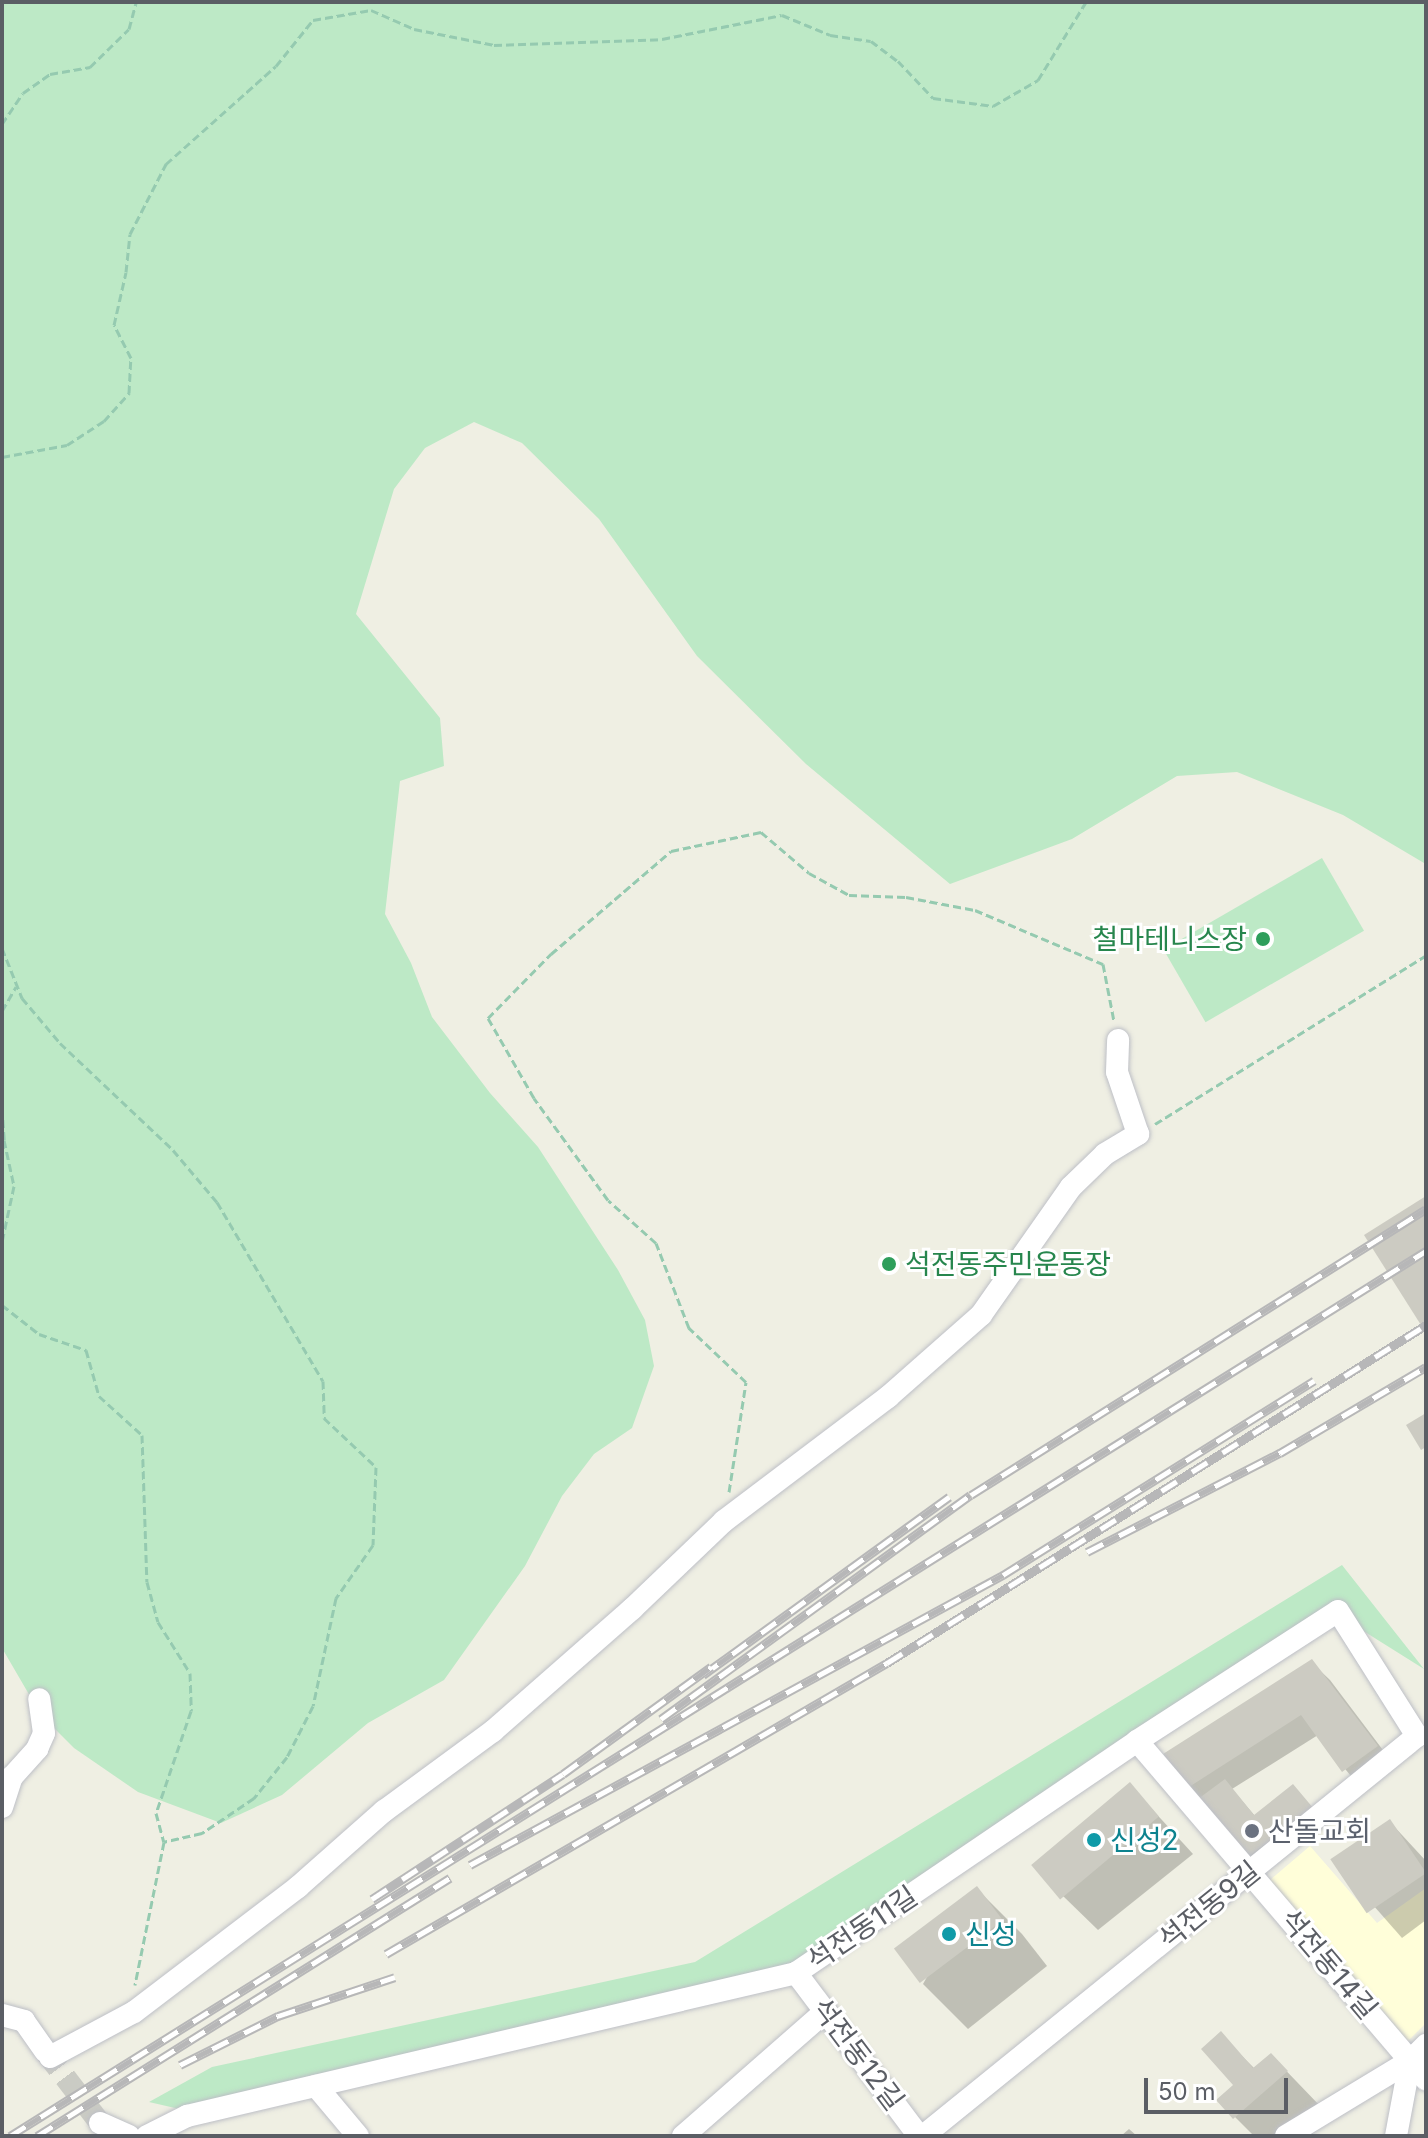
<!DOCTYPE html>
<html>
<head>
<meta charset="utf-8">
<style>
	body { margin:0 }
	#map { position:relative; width:1428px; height:2138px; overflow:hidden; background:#efefe3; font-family:Inter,"Noto Sans KR",sans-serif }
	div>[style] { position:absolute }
	.commercial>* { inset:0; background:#fffed9 }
	.green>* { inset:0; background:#bde9c6; transform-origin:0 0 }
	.shadow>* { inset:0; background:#0003 }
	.building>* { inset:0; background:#cccbc2; transform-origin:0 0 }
	.minor-tunnel>* { height:22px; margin-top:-11px; transform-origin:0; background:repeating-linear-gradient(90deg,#cacbc4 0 22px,transparent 0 33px) }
	.path>* { height:3px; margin-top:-1.5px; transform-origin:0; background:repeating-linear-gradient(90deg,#95cab0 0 8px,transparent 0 12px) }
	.roads { filter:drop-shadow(0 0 2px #bdbfc6) drop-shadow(0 0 2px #bdbfc6) }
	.minor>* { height:22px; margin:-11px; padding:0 11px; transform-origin:11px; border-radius:11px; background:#fff }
	.rail>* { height:9px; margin-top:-4.5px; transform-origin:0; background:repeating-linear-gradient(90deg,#fff 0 18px,#b7b7b8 0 36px); box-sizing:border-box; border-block:2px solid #b7b7b8 }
	.dots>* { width:22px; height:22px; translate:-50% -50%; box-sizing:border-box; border:4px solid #fff; border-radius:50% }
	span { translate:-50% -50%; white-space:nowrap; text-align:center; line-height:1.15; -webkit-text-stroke:6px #fff; paint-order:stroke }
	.leisure-label { font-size:28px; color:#27864d }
	.right { translate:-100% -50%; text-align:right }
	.left { translate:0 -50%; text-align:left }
	.worship-label { font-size:28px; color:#5b616d }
	.culture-label { font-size:28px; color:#0d838f }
	.street-label { font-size:28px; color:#5b5e65 }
	.frame { position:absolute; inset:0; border:4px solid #5b5e65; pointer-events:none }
	.scale { position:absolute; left:1144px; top:2078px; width:144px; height:36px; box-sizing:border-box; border:4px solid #5b5e65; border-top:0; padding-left:10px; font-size:24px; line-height:28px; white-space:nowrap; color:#5b5e65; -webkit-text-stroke:6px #fff; paint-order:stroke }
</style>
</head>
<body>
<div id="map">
	<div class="commercial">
		<i style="clip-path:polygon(1310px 1846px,1377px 1923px,1426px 1888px,1426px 2023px,1408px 2041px,1270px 1880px)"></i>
	</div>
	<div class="green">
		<i style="clip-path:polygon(2px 2px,1426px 2px,1424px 863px,1343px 815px,1237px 772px,1177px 776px,1072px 839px,950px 884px,806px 764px,697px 656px,599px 519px,522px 443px,474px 422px,425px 448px,394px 489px,356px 614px,440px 718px,444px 766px,400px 781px,385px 914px,411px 963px,432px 1017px,490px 1093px,538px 1147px,618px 1270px,645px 1320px,654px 1366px,632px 1428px,594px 1454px,562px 1496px,525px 1566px,444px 1680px,368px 1723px,282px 1795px,221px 1823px,138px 1792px,74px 1748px,41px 1715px,2px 1648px)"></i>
		<i style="left:1322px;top:858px;width:84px;height:183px;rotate:60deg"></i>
		<i style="clip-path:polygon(1342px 1565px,1424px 1669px,1330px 1610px,769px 1978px,188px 2111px,149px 2102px,212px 2067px,695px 1962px)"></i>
	</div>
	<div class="shadow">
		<i style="clip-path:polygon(1311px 1662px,1330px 1680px,1395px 1766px,1362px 1790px,1318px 1735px,1232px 1789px,1255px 1816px,1305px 1799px,1260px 1869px,1190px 1786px)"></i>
		<i style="clip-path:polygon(1130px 1785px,1193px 1854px,1098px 1930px,1062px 1895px)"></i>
		<i style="clip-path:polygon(1390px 1822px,1426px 1861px,1426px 1920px,1402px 1938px,1337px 1864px)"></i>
		<i style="clip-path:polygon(977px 1889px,1022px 1934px,1047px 1966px,968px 2029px,923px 1984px)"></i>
		<i style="clip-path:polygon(1220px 2034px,1255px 2069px,1271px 2055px,1322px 2108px,1289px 2136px,1254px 2136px,1235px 2117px,1235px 2086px)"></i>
		<i style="clip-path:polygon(1129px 2129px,1137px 2136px,1121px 2136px)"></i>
	</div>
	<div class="building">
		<i style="clip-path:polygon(1426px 1196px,1426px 1333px,1364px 1235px)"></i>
		<i style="clip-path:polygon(1426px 1413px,1426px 1447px,1421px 1450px,1406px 1425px)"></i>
		<i style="clip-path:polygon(1312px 1659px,1378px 1746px,1342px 1772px,1301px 1715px,1189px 1787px,1163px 1754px)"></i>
		<i style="clip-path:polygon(1225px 1779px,1254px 1815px,1293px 1784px,1314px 1809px,1246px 1858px,1198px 1799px)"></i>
		<i style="left:1130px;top:1782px;width:45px;height:129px;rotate:50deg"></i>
		<i style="left:1390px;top:1819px;width:65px;height:72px;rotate:56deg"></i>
		<i style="left:977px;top:1886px;width:43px;height:104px;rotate:53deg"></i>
		<i style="clip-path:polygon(1221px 2031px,1253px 2068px,1271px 2053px,1288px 2071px,1233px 2119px,1216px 2100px,1233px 2085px,1201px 2049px)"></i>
	</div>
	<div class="minor-tunnel">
		<i style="left:45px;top:2051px;width:91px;rotate:52.6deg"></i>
	</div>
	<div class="path">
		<i style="left:2px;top:124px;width:37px;rotate:-56deg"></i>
		<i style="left:23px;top:93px;width:33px;rotate:-35deg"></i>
		<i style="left:50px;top:74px;width:41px;rotate:-9.9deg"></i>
		<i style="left:90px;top:67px;width:54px;rotate:-44.3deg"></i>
		<i style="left:129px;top:29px;width:28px;rotate:-75deg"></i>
		<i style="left:2px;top:457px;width:66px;rotate:-10.5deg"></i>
		<i style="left:67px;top:445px;width:44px;rotate:-33deg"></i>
		<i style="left:104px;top:421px;width:38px;rotate:-48deg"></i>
		<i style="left:129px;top:393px;width:35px;rotate:-87deg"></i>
		<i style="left:131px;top:358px;width:37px;rotate:-117deg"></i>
		<i style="left:114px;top:325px;width:54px;rotate:-77.2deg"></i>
		<i style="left:126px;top:272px;width:38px;rotate:-84deg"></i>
		<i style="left:130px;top:234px;width:79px;rotate:-62.8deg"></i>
		<i style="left:166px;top:164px;width:147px;rotate:-41.7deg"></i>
		<i style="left:276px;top:66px;width:59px;rotate:-51.2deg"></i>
		<i style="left:313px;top:20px;width:59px;rotate:-9.8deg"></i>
		<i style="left:371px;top:10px;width:47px;rotate:23.8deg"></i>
		<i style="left:414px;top:29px;width:82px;rotate:11.3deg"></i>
		<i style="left:494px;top:45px;width:168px;rotate:-2deg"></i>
		<i style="left:662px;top:39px;width:122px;rotate:-11.3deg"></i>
		<i style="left:782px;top:15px;width:52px;rotate:22.6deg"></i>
		<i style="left:830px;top:35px;width:41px;rotate:8.3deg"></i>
		<i style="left:871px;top:41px;width:34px;rotate:37deg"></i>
		<i style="left:898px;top:61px;width:51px;rotate:46.6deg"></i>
		<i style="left:933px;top:98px;width:61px;rotate:7.6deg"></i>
		<i style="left:993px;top:106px;width:52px;rotate:-30deg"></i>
		<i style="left:1038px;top:80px;width:92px;rotate:-58.4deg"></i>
		<i style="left:2px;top:948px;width:54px;rotate:68.2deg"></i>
		<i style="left:22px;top:998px;width:59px;rotate:49.8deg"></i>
		<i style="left:60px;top:1043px;width:156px;rotate:43.4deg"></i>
		<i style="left:173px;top:1150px;width:68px;rotate:49.8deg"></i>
		<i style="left:217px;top:1202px;width:208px;rotate:59.4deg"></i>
		<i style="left:323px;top:1381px;width:37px;rotate:88deg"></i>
		<i style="left:324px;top:1418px;width:71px;rotate:43.3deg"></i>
		<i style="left:376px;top:1467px;width:78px;rotate:92.2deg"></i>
		<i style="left:373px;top:1545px;width:65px;rotate:124.9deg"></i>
		<i style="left:336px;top:1598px;width:110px;rotate:102deg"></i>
		<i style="left:313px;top:1706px;width:57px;rotate:117deg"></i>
		<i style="left:287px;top:1757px;width:53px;rotate:128.8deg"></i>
		<i style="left:254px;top:1798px;width:63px;rotate:146.1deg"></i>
		<i style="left:202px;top:1833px;width:39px;rotate:167deg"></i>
		<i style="left:164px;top:1842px;width:146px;rotate:101.5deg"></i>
		<i style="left:2px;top:1011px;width:28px;rotate:-60deg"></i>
		<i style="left:2px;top:1108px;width:32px;rotate:86deg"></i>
		<i style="left:4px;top:1140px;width:47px;rotate:77.7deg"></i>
		<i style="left:14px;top:1186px;width:57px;rotate:102.1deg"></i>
		<i style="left:1155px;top:1124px;width:319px;rotate:-31.9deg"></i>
		<i style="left:2px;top:1305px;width:47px;rotate:38.1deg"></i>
		<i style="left:39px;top:1334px;width:50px;rotate:18.8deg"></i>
		<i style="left:86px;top:1350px;width:48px;rotate:74.2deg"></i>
		<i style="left:99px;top:1396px;width:58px;rotate:42.2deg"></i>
		<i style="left:142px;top:1435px;width:147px;rotate:88.1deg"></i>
		<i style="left:147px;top:1582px;width:41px;rotate:74.6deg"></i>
		<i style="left:158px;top:1622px;width:60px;rotate:57.9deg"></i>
		<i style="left:190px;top:1673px;width:38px;rotate:88deg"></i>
		<i style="left:191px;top:1711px;width:108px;rotate:108.9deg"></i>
		<i style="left:156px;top:1813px;width:30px;rotate:75deg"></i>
		<i style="left:729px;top:1492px;width:111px;rotate:-81.2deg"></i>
		<i style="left:746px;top:1382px;width:79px;rotate:-136.5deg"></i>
		<i style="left:689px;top:1328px;width:91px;rotate:-111.2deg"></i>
		<i style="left:656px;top:1243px;width:64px;rotate:-138.1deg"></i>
		<i style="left:608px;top:1200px;width:126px;rotate:-126deg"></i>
		<i style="left:534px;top:1098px;width:92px;rotate:-119.9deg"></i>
		<i style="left:488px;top:1018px;width:90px;rotate:-45.5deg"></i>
		<i style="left:551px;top:954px;width:158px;rotate:-40.6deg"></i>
		<i style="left:671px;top:851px;width:92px;rotate:-11.9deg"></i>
		<i style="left:761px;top:832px;width:63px;rotate:40.5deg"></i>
		<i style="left:809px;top:873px;width:46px;rotate:28.8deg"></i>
		<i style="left:849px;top:895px;width:57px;rotate:2deg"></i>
		<i style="left:906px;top:897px;width:70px;rotate:10.7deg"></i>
		<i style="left:975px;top:910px;width:139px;rotate:22.9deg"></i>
		<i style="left:1103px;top:964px;width:58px;rotate:79.1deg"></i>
	</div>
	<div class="roads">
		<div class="minor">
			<i style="left:1137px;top:1741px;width:445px;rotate:49.5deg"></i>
			<i style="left:2px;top:1807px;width:32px;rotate:-72deg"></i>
			<i style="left:12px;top:1777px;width:38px;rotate:-48deg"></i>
			<i style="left:37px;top:1749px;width:17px;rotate:-66deg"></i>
			<i style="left:44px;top:1733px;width:34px;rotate:-98deg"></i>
			<i style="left:796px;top:1973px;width:204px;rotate:53deg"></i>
			<i style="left:2px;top:2015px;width:23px;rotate:15deg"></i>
			<i style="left:24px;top:2021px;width:37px;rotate:55deg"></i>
			<i style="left:50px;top:2057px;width:95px;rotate:-28.2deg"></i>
			<i style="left:134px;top:2012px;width:206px;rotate:-37.3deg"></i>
			<i style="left:298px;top:1887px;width:115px;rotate:-41.5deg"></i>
			<i style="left:384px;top:1811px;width:135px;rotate:-36.3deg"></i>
			<i style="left:493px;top:1731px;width:185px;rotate:-41.3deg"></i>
			<i style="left:632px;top:1609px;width:127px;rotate:-43.7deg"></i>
			<i style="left:724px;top:1521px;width:206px;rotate:-37.1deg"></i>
			<i style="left:888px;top:1397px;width:124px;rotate:-41.4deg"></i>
			<i style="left:981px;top:1315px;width:156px;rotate:-54.9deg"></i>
			<i style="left:1071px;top:1187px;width:47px;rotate:-44.1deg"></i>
			<i style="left:1105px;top:1154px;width:39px;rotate:-31deg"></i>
			<i style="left:1138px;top:1134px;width:65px;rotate:-108.7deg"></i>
			<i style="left:1117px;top:1072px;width:32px;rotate:-88deg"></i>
			<i style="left:316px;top:2086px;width:65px;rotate:50deg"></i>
			<i style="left:100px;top:2123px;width:32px;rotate:24deg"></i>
			<i style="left:147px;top:2136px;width:45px;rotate:-26.6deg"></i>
			<i style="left:187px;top:2116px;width:626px;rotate:-13.21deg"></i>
			<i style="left:796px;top:1973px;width:412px;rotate:-34.2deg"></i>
			<i style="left:1137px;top:1741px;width:239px;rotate:-32.9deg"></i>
			<i style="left:1338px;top:1611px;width:148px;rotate:57.7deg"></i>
			<i style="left:1417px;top:1736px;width:636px;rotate:141deg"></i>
			<i style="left:683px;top:2136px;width:190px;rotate:-41.2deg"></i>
			<i style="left:1286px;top:2136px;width:145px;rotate:-31.2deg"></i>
			<i style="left:1410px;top:2061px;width:23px;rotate:-45deg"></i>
			<i style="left:1396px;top:2136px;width:76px;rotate:-79.4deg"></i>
		</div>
	</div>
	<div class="rail">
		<i style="left:1087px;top:1552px;width:217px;rotate:-27.2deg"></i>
		<i style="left:1280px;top:1453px;width:169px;rotate:-30.5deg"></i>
		<i style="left:703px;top:1675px;width:304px;rotate:-35.9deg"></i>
		<i style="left:661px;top:1719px;width:382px;rotate:-35.9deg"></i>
		<i style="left:971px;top:1495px;width:537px;rotate:-32.15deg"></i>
		<i style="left:470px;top:1865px;width:607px;rotate:-28.55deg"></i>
		<i style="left:1003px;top:1575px;width:367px;rotate:-32deg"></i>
		<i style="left:372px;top:1899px;width:228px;rotate:-33.2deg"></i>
		<i style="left:563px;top:1774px;width:183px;rotate:-35.9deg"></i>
		<i style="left:386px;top:1954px;width:579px;rotate:-30.15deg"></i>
		<i style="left:887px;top:1663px;width:636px;rotate:-32.09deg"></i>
		<i style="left:180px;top:2065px;width:110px;rotate:-26.6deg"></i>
		<i style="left:278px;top:2016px;width:123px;rotate:-18.4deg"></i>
		<i style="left:10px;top:2136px;width:1670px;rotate:-32.01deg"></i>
		<i style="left:37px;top:2136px;width:487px;rotate:-32deg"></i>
	</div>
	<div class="dots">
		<i style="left:1263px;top:939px;background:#2e9e5b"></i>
		<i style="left:889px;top:1264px;background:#2e9e5b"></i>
		<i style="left:1252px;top:1831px;background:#6b7280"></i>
		<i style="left:1094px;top:1840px;background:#0f9aa8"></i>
		<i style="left:949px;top:1934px;background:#0f9aa8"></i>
	</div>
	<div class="leisure-label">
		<span class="right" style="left:1247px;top:939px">철마테니스장</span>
		<span class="left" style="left:905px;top:1264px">석전동주민운동장</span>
	</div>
	<div class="worship-label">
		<span class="left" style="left:1268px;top:1831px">산돌교회</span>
	</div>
	<div class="culture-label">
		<span class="left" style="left:1110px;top:1840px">신성2</span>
		<span class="left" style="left:965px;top:1934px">신성</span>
	</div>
	<div class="street-label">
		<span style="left:1209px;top:1905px;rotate:-39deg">석전동9길</span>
		<span style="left:862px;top:1928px;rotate:-34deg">석전동11길</span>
		<span style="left:1329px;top:1964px;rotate:50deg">석전동14길</span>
		<span style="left:858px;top:2054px;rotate:53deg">석전동12길</span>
	</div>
	<div class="frame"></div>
	<div class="scale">50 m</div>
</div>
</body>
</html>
